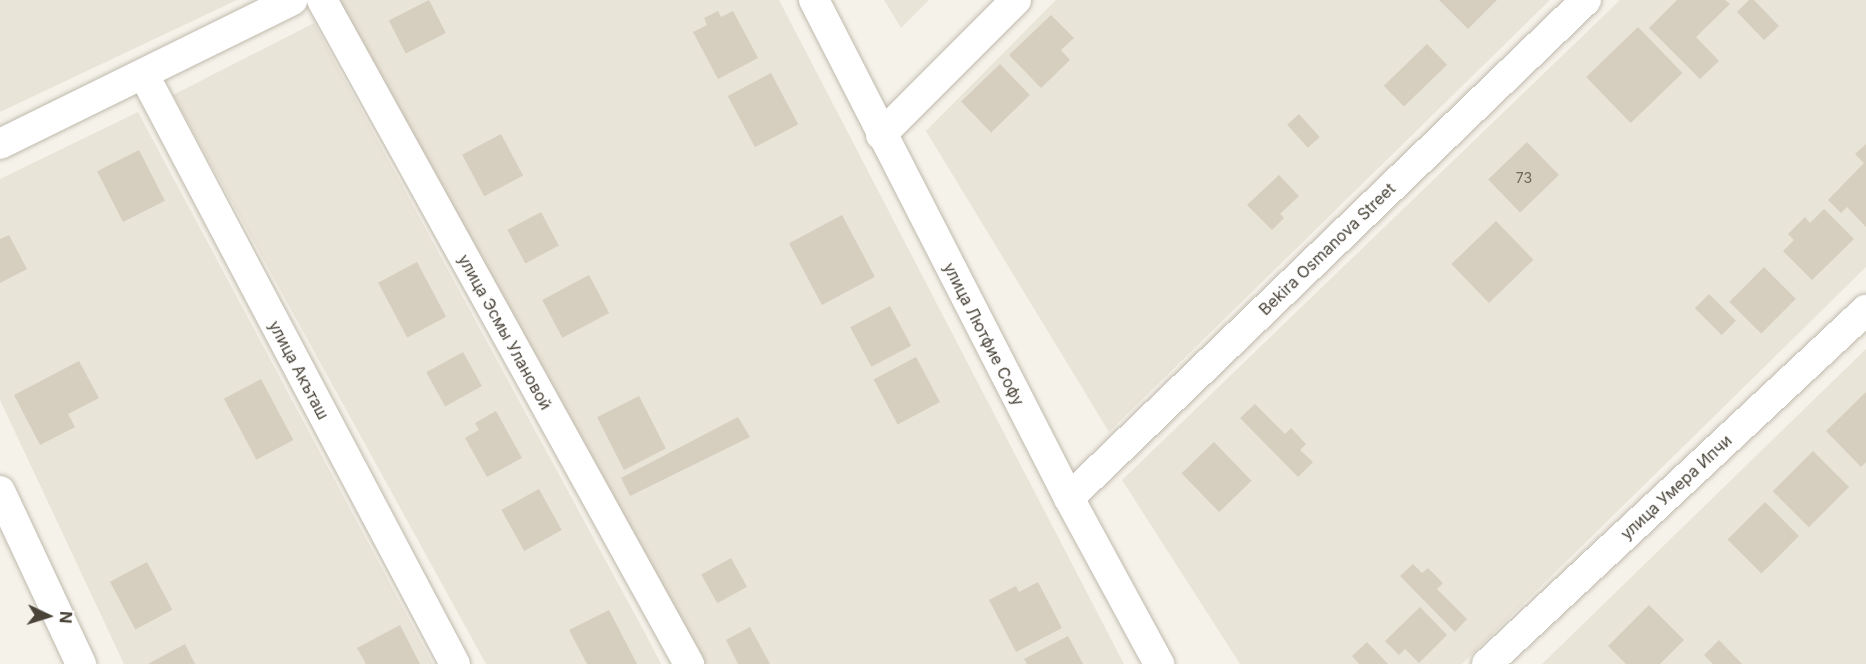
<!DOCTYPE html>
<html>
<head>
<meta charset="utf-8">
<style>
	body { margin:0 }
	#map { position:relative; width:1866px; height:664px; overflow:hidden; background:#f5f2ea; font-family:Inter,sans-serif }
	div>[style] { position:absolute }
	.residential>* { inset:0; background:#e9e4d8 }
	.building>* { inset:0; background:#d6cebf; transform-origin:0 0 }
	.roads { filter:drop-shadow(0 0 2px #c0baad) drop-shadow(0 0 2px #c0baad) }
	.minor>* { height:30px; margin:-15px; padding:0 15px; transform-origin:15px; border-radius:15px; background:#fff }
	span { translate:-50% -50%; white-space:nowrap; text-align:center; line-height:1.15; -webkit-text-stroke:4.5px #fff; paint-order:stroke }
	.number-label { font-size:14px; color:#6c665a }
	.number-label span { -webkit-text-stroke-width:0 }
	.street-label { font-size:16px; color:#494338 }
	.north { position:absolute; left:18px; top:586px; width:60px; height:60px; -webkit-text-stroke:4px #fff; paint-order:stroke; rotate:94deg; font-size:16px; font-weight:700; line-height:24px; text-align:center; color:#494338 }
	.north::after { content:''; display:block; margin:auto; width:21px; height:27px; background:#494338; clip-path:polygon(50% 0,100% 100%,50% 72%,0 100%) }
</style>
</head>
<body>
<div id="map">
	<div class="residential">
		<i style="clip-path:polygon(0 0,237px 0,0 112px)"></i>
		<i style="clip-path:polygon(339px 0,779px 0,1124px 664px,701px 664px)"></i>
		<i style="clip-path:polygon(884px 0,929px 0,901px 28px)"></i>
		<i style="clip-path:polygon(1056px 0,1550px 0,1109px 432px,926px 131px)"></i>
		<i style="clip-path:polygon(1620px 0,1866px 0,1866px 267px,1462px 664px,1240px 664px,1122px 480px)"></i>
		<i style="clip-path:polygon(314px 23px,645px 633px,661px 664px,486px 664px,173px 95px)"></i>
		<i style="clip-path:polygon(138px 112px,433px 664px,124px 664px,0 400px,0 179px)"></i>
		<i style="clip-path:polygon(1866px 349px,1866px 664px,1542px 664px)"></i>
	</div>
	<div class="building">
		<i style="left:429px;top:0;width:37px;height:45px;rotate:63deg"></i>
		<i style="clip-path:polygon(1439px 0,1497px 0,1468px 29px)"></i>
		<i style="clip-path:polygon(1677px 0,1725px 0,1730px 4px,1696px 37px,1719px 61px,1700px 79px,1649px 28px)"></i>
		<i style="clip-path:polygon(1749px 0,1754px 0,1779px 26px,1764px 40px,1737px 12px)"></i>
		<i style="clip-path:polygon(718px 11px,721px 17px,733px 11px,758px 58px,718px 79px,693px 32px,707px 25px,704px 18px)"></i>
		<i style="clip-path:polygon(1051px 15px,1074px 38px,1061px 50px,1070px 60px,1041px 88px,1009px 55px)"></i>
		<i style="left:1638px;top:27px;width:64px;height:72px;rotate:46deg"></i>
		<i style="left:1427px;top:44px;width:29px;height:60px;rotate:46deg"></i>
		<i style="left:1000px;top:64px;width:43px;height:54px;rotate:46deg"></i>
		<i style="left:771px;top:73px;width:58px;height:49px;rotate:62deg"></i>
		<i style="left:1299px;top:114px;width:31px;height:16px;rotate:48deg"></i>
		<i style="left:501px;top:134px;width:47px;height:44px;rotate:62deg"></i>
		<i style="left:1527px;top:142px;width:46px;height:54px;rotate:46deg"></i>
		<i style="clip-path:polygon(1866px 144px,1866px 227px,1847px 207px,1841px 213px,1828px 200px,1864px 163px,1855px 154px)"></i>
		<i style="left:139px;top:150px;width:57px;height:47px;rotate:63deg"></i>
		<i style="clip-path:polygon(1279px 175px,1299px 196px,1280px 214px,1284px 218px,1272px 230px,1247px 205px)"></i>
		<i style="clip-path:polygon(1824px 209px,1854px 239px,1812px 280px,1783px 251px,1794px 240px,1788px 234px,1805px 217px,1810px 223px)"></i>
		<i style="left:541px;top:212px;width:38px;height:38px;rotate:62deg"></i>
		<i style="left:842px;top:215px;width:70px;height:60px;rotate:62deg"></i>
		<i style="left:1496px;top:221px;width:54px;height:62px;rotate:46deg"></i>
		<i style="clip-path:polygon(9px 235px,27px 269px,0 283px,0 239px)"></i>
		<i style="left:417px;top:262px;width:62px;height:44px;rotate:62deg"></i>
		<i style="left:1764px;top:267px;width:45px;height:49px;rotate:45deg"></i>
		<i style="left:589px;top:275px;width:43px;height:53px;rotate:62deg"></i>
		<i style="left:1709px;top:294px;width:38px;height:20px;rotate:45deg"></i>
		<i style="left:890px;top:306px;width:45px;height:45px;rotate:62deg"></i>
		<i style="left:463px;top:352px;width:39px;height:42px;rotate:61deg"></i>
		<i style="left:916px;top:357px;width:51px;height:48px;rotate:62deg"></i>
		<i style="clip-path:polygon(79px 361px,99px 398px,68px 414px,75px 427px,40px 445px,14px 395px)"></i>
		<i style="left:261px;top:379px;width:69px;height:42px;rotate:62deg"></i>
		<i style="clip-path:polygon(1866px 392px,1866px 462px,1861px 467px,1826px 431px)"></i>
		<i style="left:639px;top:396px;width:59px;height:47px;rotate:63deg"></i>
		<i style="clip-path:polygon(1255px 404px,1285px 434px,1291px 428px,1306px 444px,1300px 450px,1313px 462px,1298px 477px,1240px 418px)"></i>
		<i style="clip-path:polygon(496px 411px,522px 458px,487px 477px,465px 438px,479px 430px,475px 423px)"></i>
		<i style="clip-path:polygon(738px 417px,750px 437px,630px 496px,621px 478px)"></i>
		<i style="left:1214px;top:442px;width:54px;height:45px;rotate:46deg"></i>
		<i style="left:1813px;top:451px;width:51px;height:57px;rotate:45deg"></i>
		<i style="left:539px;top:489px;width:47px;height:43px;rotate:61deg"></i>
		<i style="left:1765px;top:502px;width:48px;height:53px;rotate:45deg"></i>
		<i style="left:731px;top:558px;width:33px;height:34px;rotate:61deg"></i>
		<i style="left:147px;top:562px;width:54px;height:42px;rotate:62deg"></i>
		<i style="clip-path:polygon(1413px 564px,1422px 573px,1428px 568px,1443px 583px,1437px 589px,1467px 619px,1455px 632px,1400px 576px)"></i>
		<i style="clip-path:polygon(1038px 582px,1062px 628px,1016px 652px,989px 600px,1016px 586px,1019px 592px)"></i>
		<i style="clip-path:polygon(1649px 605px,1684px 640px,1660px 664px,1626px 664px,1608px 646px)"></i>
		<i style="clip-path:polygon(1420px 607px,1447px 635px,1419px 663px,1405px 649px,1399px 655px,1385px 641px)"></i>
		<i style="clip-path:polygon(609px 610px,637px 664px,587px 664px,569px 630px)"></i>
		<i style="clip-path:polygon(400px 625px,420px 664px,366px 664px,357px 648px)"></i>
		<i style="clip-path:polygon(750px 627px,770px 664px,738px 664px,726px 640px)"></i>
		<i style="clip-path:polygon(1068px 636px,1083px 664px,1027px 664px,1024px 659px)"></i>
		<i style="clip-path:polygon(1719px 640px,1742px 664px,1713px 664px,1704px 655px)"></i>
		<i style="clip-path:polygon(1367px 642px,1388px 664px,1359px 664px,1352px 656px)"></i>
		<i style="clip-path:polygon(185px 644px,195px 664px,148px 664px)"></i>
	</div>
	<div class="roads">
		<div class="minor">
			<i style="left:322px;top:0;width:759px;rotate:61.07deg"></i>
			<i style="left:814px;top:0;width:559px;rotate:62.89deg"></i>
			<i style="left:1069px;top:498px;width:189px;rotate:61.5deg"></i>
			<i style="left:144px;top:75px;width:666px;rotate:62.17deg"></i>
			<i style="left:881px;top:135px;width:191px;rotate:-45deg"></i>
			<i style="left:0;top:144px;width:326px;rotate:-26.2deg"></i>
			<i style="left:0;top:491px;width:191px;rotate:64.9deg"></i>
			<i style="left:1069px;top:498px;width:718px;rotate:-43.93deg"></i>
			<i style="left:1487px;top:664px;width:519px;rotate:-43.05deg"></i>
		</div>
	</div>
	<div class="number-label">
		<span style="left:1524px;top:178px">73</span>
	</div>
	<div class="street-label">
		<span style="left:1327px;top:249px;rotate:-44deg">Bekira Osmanova Street</span>
		<span style="left:505px;top:332px;rotate:61deg">улица Эсмы Улановой</span>
		<span style="left:984px;top:334px;rotate:63deg">улица Лютфие Софу</span>
		<span style="left:299px;top:370px;rotate:62deg">улица Акъташ</span>
		<span style="left:1676px;top:487px;rotate:-43deg">улица Умера Ипчи</span>
	</div>
	<div class="north">N</div>
</div>
</body>
</html>
